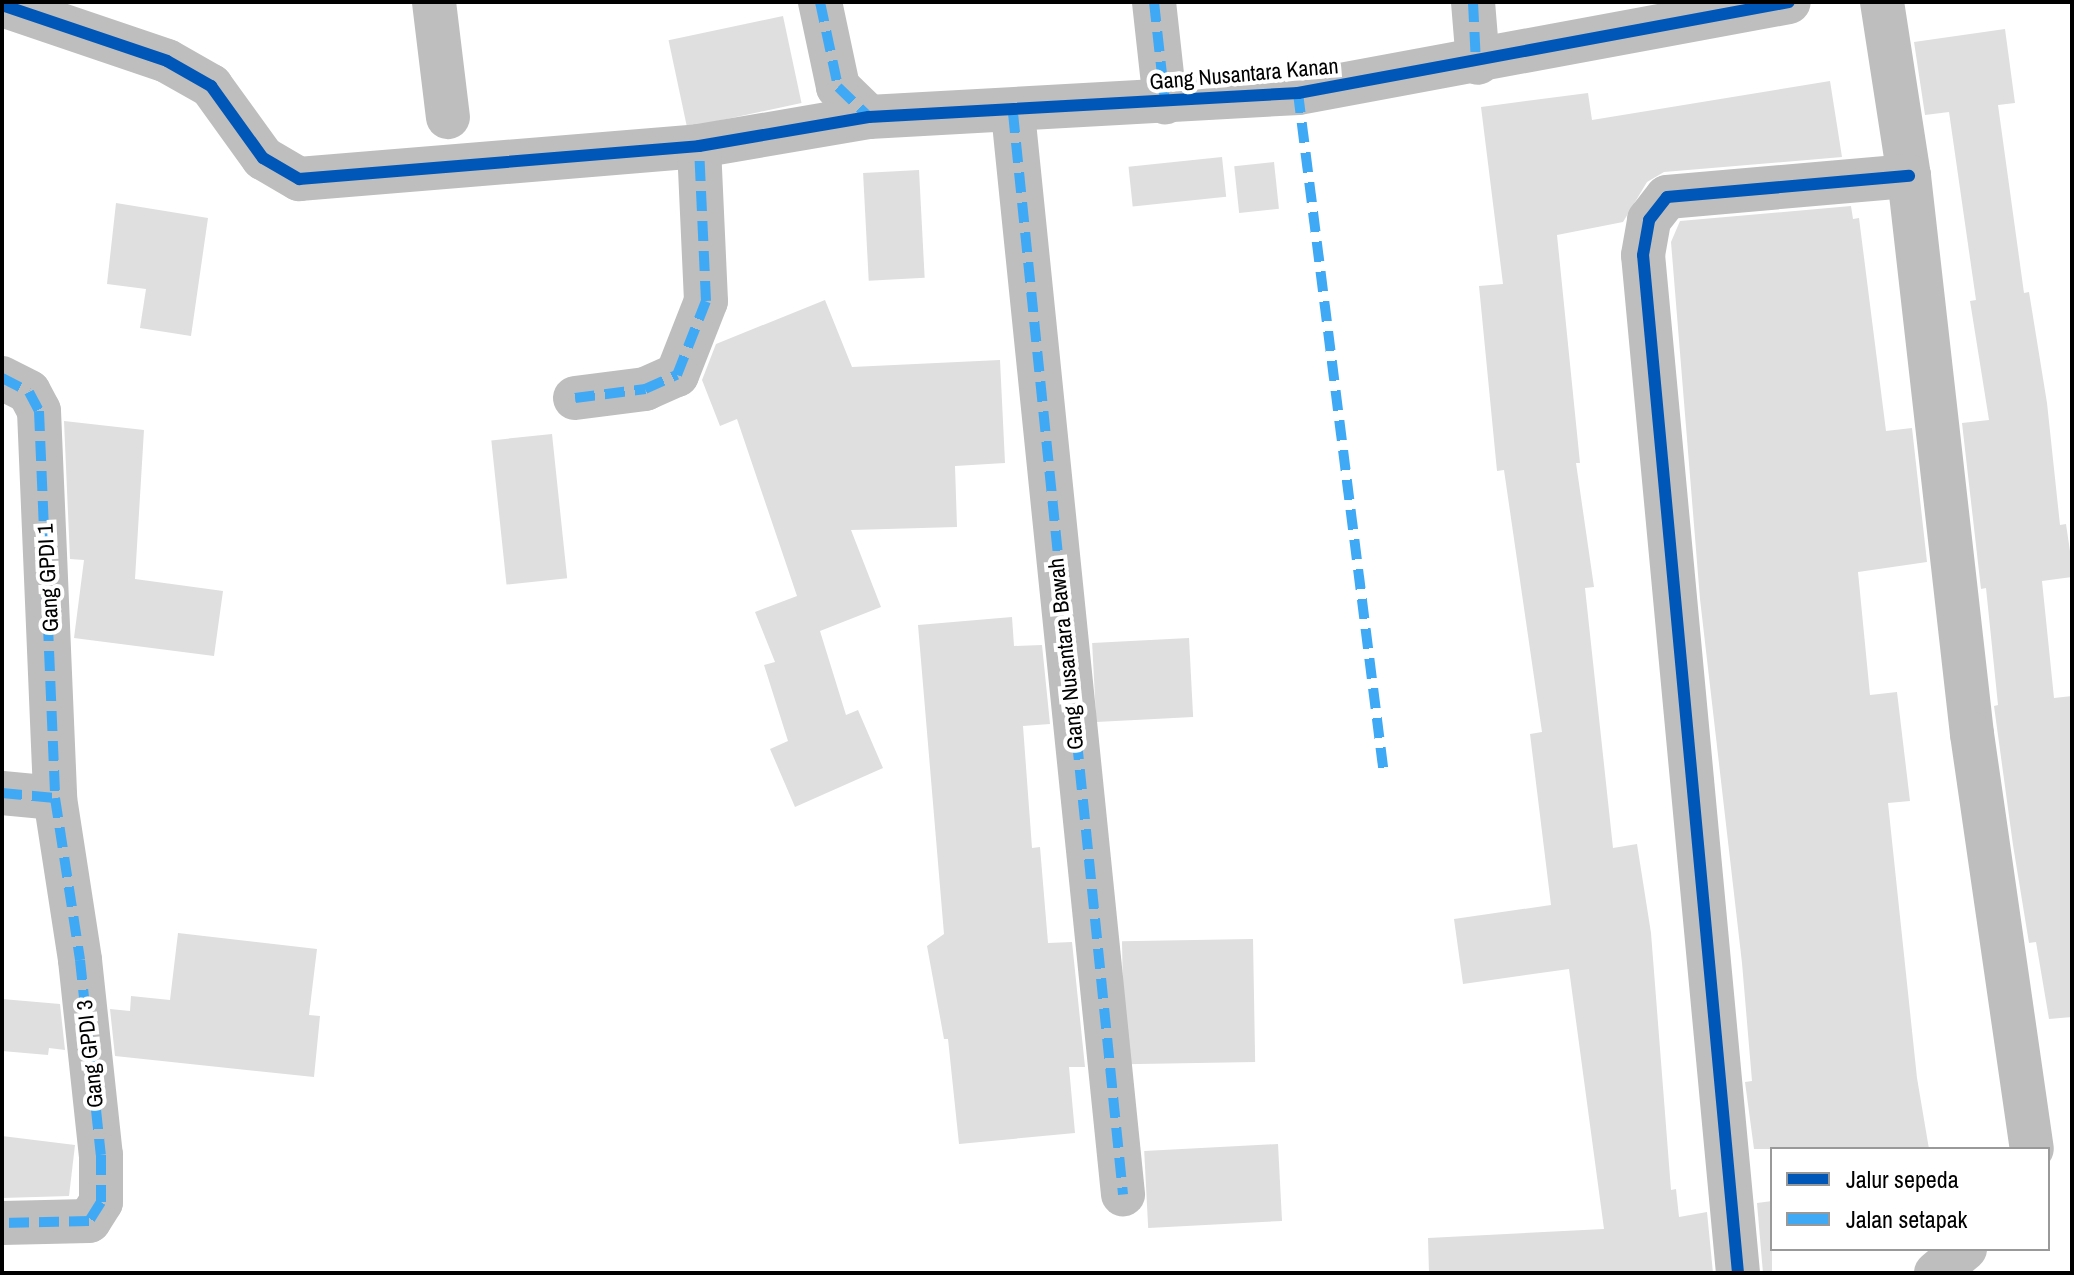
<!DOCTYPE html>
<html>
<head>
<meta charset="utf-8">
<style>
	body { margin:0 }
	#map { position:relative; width:2074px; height:1275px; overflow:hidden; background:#fff; font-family:"Archivo Narrow",sans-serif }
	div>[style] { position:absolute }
	.building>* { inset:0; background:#dfdfdf; transform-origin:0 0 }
	.minor>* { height:44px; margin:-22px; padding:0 22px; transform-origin:22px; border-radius:22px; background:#bebebe }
	.quiet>* { height:10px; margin-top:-5px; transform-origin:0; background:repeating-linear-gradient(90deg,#3fa9f5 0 20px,transparent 0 30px) }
	.cycleway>* { height:12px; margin:-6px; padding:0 6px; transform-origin:6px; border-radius:6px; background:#0057b8 }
	span { translate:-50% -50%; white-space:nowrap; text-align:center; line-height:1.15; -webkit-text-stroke:8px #fff; paint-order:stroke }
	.street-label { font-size:22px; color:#000 }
	.frame { position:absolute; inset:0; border:4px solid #000; pointer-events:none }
	.legend { position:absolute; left:1770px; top:1147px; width:280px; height:104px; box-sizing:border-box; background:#fff; border:2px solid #999; margin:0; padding:10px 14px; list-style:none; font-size:24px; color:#000 }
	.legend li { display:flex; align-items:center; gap:16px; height:40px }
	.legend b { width:40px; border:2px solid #999 }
</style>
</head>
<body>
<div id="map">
	<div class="building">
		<i style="left:783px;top:16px;width:89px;height:117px;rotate:78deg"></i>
		<i style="clip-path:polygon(2005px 29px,2015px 103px,1998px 105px,2024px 293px,2029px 292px,2047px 403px,2060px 525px,2066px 524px,2072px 565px,2072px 577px,2042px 581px,2054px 698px,2072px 696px,2072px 1017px,2049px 1019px,2036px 942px,2029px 943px,2013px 845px,1994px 706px,1998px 705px,1986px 588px,1981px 589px,1962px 423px,1989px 420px,1970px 301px,1976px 300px,1949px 112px,1925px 115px,1914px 42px)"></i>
		<i style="clip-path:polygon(1830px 81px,1842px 157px,1664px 172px,1647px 182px,1623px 222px,1557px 235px,1580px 463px,1576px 463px,1594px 587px,1585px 588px,1613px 848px,1637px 844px,1651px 933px,1671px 1190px,1676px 1189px,1679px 1217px,1707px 1212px,1713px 1273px,1429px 1273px,1428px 1238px,1604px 1229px,1569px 969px,1463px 984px,1454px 919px,1551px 905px,1530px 734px,1542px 732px,1504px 470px,1497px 471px,1479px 286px,1503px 284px,1481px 107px,1588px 93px,1592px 120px)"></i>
		<i style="left:1222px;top:157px;width:40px;height:94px;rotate:84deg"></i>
		<i style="left:1274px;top:162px;width:47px;height:40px;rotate:84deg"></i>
		<i style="left:919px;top:170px;width:108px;height:56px;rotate:87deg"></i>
		<i style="clip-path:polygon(116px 203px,208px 218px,191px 336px,140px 328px,146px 289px,107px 284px)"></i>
		<i style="clip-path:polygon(1851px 206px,1853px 219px,1859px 218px,1886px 431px,1912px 428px,1927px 562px,1858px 572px,1870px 695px,1897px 692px,1910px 801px,1888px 803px,1917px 1078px,1929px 1149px,1754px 1149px,1745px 1082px,1752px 1081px,1742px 963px,1700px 599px,1671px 242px,1680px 221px)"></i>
		<i style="clip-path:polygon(825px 300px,852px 367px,1000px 360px,1005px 463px,955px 466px,957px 527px,851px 530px,881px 607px,820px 631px,846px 715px,858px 710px,883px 768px,795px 807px,770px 749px,788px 741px,764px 665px,775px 662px,755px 612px,797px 596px,737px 419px,720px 426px,702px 380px,716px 344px)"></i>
		<i style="clip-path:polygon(64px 421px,144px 430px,135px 579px,223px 591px,214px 656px,74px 638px,84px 560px,70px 559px)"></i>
		<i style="left:552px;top:434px;width:145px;height:61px;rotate:84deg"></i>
		<i style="clip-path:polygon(1012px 617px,1014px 646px,1042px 645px,1050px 724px,1023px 726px,1032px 848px,1040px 847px,1048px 943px,1072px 942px,1085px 1067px,1069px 1067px,1075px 1133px,959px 1144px,948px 1039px,944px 1039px,927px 946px,944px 934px,918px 625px)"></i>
		<i style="left:1189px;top:638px;width:79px;height:97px;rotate:87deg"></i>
		<i style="clip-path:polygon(178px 933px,317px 949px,309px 1015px,320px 1016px,314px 1077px,115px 1056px,110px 1009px,130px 1011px,131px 996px,170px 1000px)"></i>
		<i style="left:1253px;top:939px;width:123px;height:131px;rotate:89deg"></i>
		<i style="clip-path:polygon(2px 999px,60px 1004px,65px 1050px,49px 1048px,48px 1055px,2px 1051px)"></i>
		<i style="clip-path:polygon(2px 1136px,75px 1145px,69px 1196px,2px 1198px)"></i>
		<i style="left:1278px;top:1144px;width:77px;height:134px;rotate:87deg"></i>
		<i style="clip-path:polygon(1772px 1201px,1772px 1273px,1763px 1273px,1757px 1203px)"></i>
	</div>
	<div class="minor">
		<i style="left:434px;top:2px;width:116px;rotate:83.1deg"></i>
		<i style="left:820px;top:2px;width:87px;rotate:78deg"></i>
		<i style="left:838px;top:87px;width:43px;rotate:44.1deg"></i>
		<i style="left:1154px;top:2px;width:101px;rotate:83.7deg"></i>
		<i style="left:1473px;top:2px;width:61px;rotate:85.3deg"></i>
		<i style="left:1882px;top:2px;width:176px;rotate:81.2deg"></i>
		<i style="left:1909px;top:176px;width:562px;rotate:83.56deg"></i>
		<i style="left:1972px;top:734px;width:419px;rotate:81.8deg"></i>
		<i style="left:2px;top:5px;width:174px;rotate:18.7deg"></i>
		<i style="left:167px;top:61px;width:51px;rotate:29.6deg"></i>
		<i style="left:211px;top:86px;width:89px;rotate:54.2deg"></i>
		<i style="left:263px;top:158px;width:42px;rotate:30.3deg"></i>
		<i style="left:299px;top:179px;width:401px;rotate:-4.7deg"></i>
		<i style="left:699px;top:146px;width:172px;rotate:-9.7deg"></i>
		<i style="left:869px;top:117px;width:430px;rotate:-3.2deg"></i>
		<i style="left:1298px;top:93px;width:499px;rotate:-10.5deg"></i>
		<i style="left:1013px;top:113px;width:1087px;rotate:84.19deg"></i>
		<i style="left:2px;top:378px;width:30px;rotate:27deg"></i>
		<i style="left:29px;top:392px;width:21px;rotate:62deg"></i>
		<i style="left:39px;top:411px;width:387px;rotate:87.6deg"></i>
		<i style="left:55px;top:798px;width:164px;rotate:81.2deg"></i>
		<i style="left:80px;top:960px;width:196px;rotate:83.9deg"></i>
		<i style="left:101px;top:1155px;width:47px;rotate:90deg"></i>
		<i style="left:101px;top:1202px;width:22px;rotate:122deg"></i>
		<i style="left:89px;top:1221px;width:87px;rotate:178.7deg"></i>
		<i style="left:575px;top:398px;width:71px;rotate:-7.3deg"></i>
		<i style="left:645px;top:389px;width:35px;rotate:-24deg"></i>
		<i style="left:677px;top:375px;width:79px;rotate:-68.6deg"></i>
		<i style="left:706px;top:301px;width:155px;rotate:-92.6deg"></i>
		<i style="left:2px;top:793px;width:53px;rotate:5.4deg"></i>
		<i style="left:1738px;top:1273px;width:1022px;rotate:-95.33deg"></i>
		<i style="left:1643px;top:255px;width:36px;rotate:-80deg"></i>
		<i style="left:1649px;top:220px;width:29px;rotate:-52deg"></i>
		<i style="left:1667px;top:197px;width:243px;rotate:-5deg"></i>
		<i style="left:1936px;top:1273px;width:38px;rotate:-40deg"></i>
	</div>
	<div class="quiet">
		<i style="left:820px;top:2px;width:87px;rotate:78deg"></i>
		<i style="left:838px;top:87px;width:43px;rotate:44.1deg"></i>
		<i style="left:1154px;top:2px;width:101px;rotate:83.7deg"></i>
		<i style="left:1473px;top:2px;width:62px;rotate:87.2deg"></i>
		<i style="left:1298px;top:93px;width:687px;rotate:82.81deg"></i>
		<i style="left:1013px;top:113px;width:1087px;rotate:84.19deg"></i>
		<i style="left:2px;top:378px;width:30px;rotate:27deg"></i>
		<i style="left:29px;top:392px;width:21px;rotate:62deg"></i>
		<i style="left:39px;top:411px;width:387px;rotate:87.6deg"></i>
		<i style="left:55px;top:798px;width:164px;rotate:81.2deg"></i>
		<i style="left:80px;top:960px;width:196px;rotate:83.9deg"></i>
		<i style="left:101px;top:1155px;width:47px;rotate:90deg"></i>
		<i style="left:101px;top:1202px;width:22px;rotate:122deg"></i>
		<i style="left:89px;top:1221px;width:87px;rotate:178.7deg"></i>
		<i style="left:575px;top:398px;width:71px;rotate:-7.3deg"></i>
		<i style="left:645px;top:389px;width:35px;rotate:-24deg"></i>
		<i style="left:677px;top:375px;width:79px;rotate:-68.6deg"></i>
		<i style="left:706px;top:301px;width:155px;rotate:-92.6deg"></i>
		<i style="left:2px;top:793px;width:53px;rotate:5.4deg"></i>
	</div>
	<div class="cycleway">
		<i style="left:2px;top:5px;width:174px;rotate:18.7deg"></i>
		<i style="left:167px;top:61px;width:51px;rotate:29.6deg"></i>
		<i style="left:211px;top:86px;width:89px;rotate:54.2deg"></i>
		<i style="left:263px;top:158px;width:42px;rotate:30.3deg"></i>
		<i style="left:299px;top:179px;width:401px;rotate:-4.7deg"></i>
		<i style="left:699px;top:146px;width:172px;rotate:-9.7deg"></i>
		<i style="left:869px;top:117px;width:430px;rotate:-3.2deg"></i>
		<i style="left:1298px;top:93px;width:499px;rotate:-10.5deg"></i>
		<i style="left:1738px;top:1273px;width:1022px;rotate:-95.33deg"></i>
		<i style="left:1643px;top:255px;width:36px;rotate:-80deg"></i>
		<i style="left:1649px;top:220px;width:29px;rotate:-52deg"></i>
		<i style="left:1667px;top:197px;width:243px;rotate:-5deg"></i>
	</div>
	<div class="street-label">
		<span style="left:1244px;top:74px;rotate:-5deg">Gang Nusantara Kanan</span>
		<span style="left:48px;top:578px;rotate:-93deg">Gang GPDI 1</span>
		<span style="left:1066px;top:654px;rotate:-96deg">Gang Nusantara Bawah</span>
		<span style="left:90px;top:1054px;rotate:-96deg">Gang GPDI 3</span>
	</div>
	<div class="frame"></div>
	<ul class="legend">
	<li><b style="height:10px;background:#0057b8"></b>Jalur sepeda</li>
	<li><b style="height:10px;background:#3fa9f5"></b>Jalan setapak</li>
	</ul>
</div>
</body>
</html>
